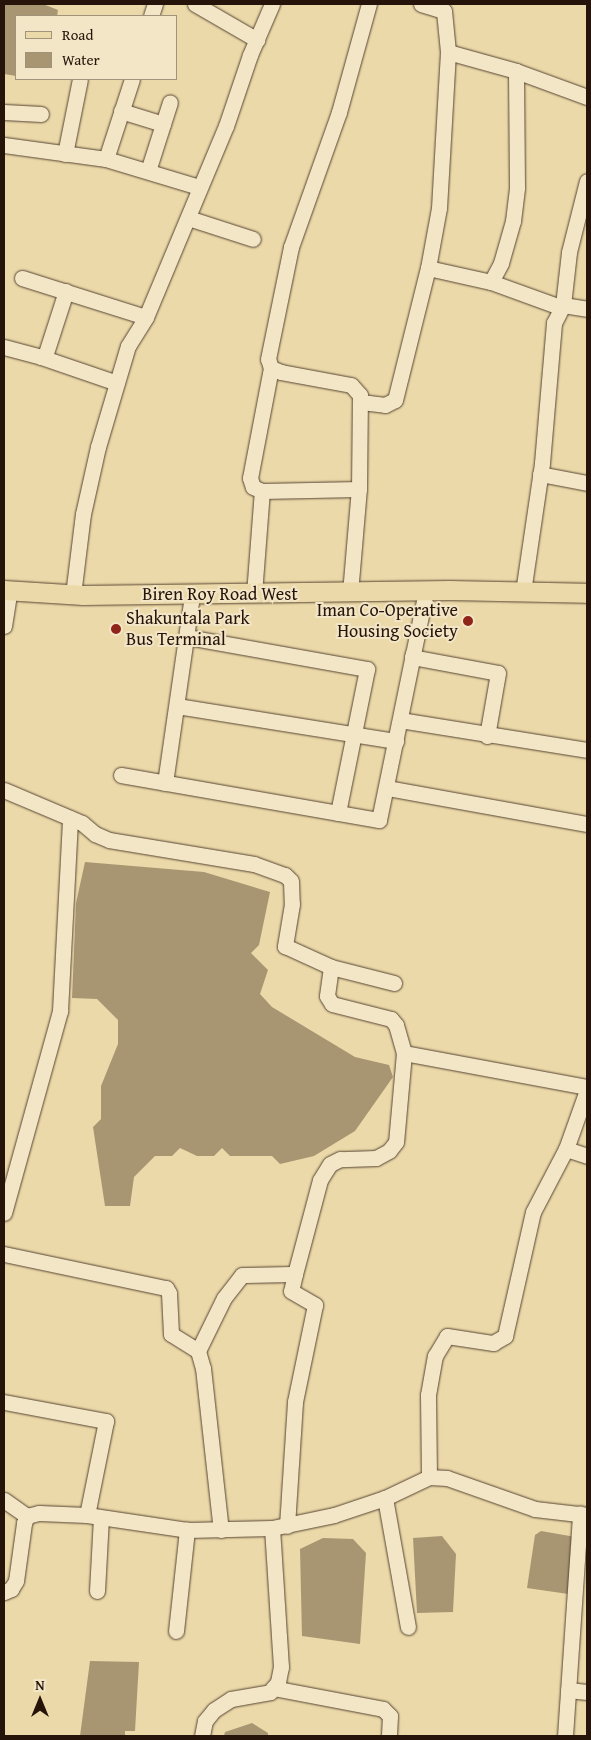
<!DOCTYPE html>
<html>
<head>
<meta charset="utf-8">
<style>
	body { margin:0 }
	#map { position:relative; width:591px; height:1740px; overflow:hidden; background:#ebd9a9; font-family:"Gentium Book Plus",serif }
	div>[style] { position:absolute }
	.water>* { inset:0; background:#a89673 }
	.roads { filter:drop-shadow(0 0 1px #574432) drop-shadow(0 0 1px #574432) }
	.minor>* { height:15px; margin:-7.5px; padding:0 7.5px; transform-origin:7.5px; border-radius:7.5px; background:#f2e6c7 }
	.major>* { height:19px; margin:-9.5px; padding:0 9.5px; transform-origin:9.5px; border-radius:9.5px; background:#ebd9a9 }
	.dots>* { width:14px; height:14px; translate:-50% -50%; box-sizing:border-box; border:2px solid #f2e6c7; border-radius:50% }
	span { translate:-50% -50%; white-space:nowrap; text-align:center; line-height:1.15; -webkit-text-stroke:4px #f2e6c7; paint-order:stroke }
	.street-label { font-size:18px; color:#26130a }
	.poi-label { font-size:18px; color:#26130a }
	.right { translate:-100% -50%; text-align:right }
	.left { translate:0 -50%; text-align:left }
	.frame { position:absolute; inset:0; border:5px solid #26130a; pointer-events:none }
	.legend { position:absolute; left:15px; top:15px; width:162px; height:65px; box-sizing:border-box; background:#f2e6c7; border:1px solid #a0927b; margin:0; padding:6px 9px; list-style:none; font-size:15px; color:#26130a }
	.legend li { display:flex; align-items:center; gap:10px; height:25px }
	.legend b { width:25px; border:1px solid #a0927b }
	.north { position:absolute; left:15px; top:1675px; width:50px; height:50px; -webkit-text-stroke:4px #f2e6c7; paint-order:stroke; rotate:0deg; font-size:14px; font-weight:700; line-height:20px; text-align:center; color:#26130a }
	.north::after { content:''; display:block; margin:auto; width:18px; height:22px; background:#26130a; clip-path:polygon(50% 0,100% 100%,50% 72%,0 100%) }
</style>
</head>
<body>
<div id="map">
	<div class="water">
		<i style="clip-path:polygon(4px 4px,43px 4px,58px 10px,57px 16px,16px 16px,16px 76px,4px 74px)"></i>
		<i style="clip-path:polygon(85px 862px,204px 872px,270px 892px,259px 945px,251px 953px,268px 970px,260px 994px,272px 1007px,355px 1057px,389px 1065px,393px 1077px,355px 1131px,314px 1156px,280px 1164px,272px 1156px,230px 1156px,222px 1148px,214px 1156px,197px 1156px,180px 1148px,172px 1156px,155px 1156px,134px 1177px,130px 1206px,105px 1206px,93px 1127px,101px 1119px,101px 1086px,118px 1044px,118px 1020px,97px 999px,72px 998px,76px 903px)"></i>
		<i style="clip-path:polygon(541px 1531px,587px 1539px,582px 1596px,527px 1588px,535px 1535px)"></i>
		<i style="clip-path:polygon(442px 1536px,456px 1554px,453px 1612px,417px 1613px,413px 1538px)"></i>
		<i style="clip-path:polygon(323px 1538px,353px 1539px,366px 1553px,360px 1644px,302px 1636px,300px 1549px)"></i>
		<i style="clip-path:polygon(90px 1661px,139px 1662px,135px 1731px,125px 1731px,125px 1736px,80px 1736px)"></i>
		<i style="clip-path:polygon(252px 1723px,268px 1733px,268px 1736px,224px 1736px,225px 1732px)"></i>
	</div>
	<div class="roads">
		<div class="minor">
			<i style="left:195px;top:4px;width:72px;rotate:30.1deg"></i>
			<i style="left:421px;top:4px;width:24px;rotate:17deg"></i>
			<i style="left:444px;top:11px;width:41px;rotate:84.4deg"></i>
			<i style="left:448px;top:52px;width:156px;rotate:93.3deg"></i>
			<i style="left:439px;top:208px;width:61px;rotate:100.4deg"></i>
			<i style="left:428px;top:268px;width:65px;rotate:12.5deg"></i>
			<i style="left:491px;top:282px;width:21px;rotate:-62deg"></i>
			<i style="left:501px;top:263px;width:44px;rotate:-74.1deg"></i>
			<i style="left:513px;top:221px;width:34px;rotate:-83deg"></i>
			<i style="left:517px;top:187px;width:116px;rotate:-90.5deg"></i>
			<i style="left:516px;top:71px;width:76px;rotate:20.1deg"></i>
			<i style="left:151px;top:16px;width:13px;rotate:-72deg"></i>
			<i style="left:448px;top:52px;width:71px;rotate:15.6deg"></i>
			<i style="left:121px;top:111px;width:44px;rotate:17.2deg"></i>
			<i style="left:4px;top:112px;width:37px;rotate:3deg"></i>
			<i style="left:4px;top:145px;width:103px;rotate:7.8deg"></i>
			<i style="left:106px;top:159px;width:97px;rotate:16.8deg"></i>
			<i style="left:65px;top:154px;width:76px;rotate:-78.7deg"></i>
			<i style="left:106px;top:159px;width:84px;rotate:-72deg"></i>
			<i style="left:148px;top:171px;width:72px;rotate:-72.3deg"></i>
			<i style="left:188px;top:218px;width:68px;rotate:17.9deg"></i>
			<i style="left:22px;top:278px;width:130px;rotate:17.5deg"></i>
			<i style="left:491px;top:282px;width:73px;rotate:19.9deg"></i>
			<i style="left:563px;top:305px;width:53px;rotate:-83.5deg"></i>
			<i style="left:569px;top:252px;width:73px;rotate:-75.8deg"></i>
			<i style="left:4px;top:347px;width:38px;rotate:15deg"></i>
			<i style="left:41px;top:357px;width:6px;rotate:-39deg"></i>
			<i style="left:46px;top:353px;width:65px;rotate:-72.1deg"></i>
			<i style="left:41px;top:357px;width:80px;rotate:18.9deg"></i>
			<i style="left:271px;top:368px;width:112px;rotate:100.8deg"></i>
			<i style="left:250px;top:478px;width:9px;rotate:72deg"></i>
			<i style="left:253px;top:487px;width:10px;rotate:24deg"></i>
			<i style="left:262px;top:491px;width:97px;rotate:-1.2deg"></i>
			<i style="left:361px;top:402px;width:24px;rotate:7deg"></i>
			<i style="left:385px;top:405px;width:11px;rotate:-27deg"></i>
			<i style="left:395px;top:400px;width:136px;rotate:-76deg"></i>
			<i style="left:540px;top:474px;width:48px;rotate:10.8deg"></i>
			<i style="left:523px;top:592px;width:130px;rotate:-81.6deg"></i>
			<i style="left:542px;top:463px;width:141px;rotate:-85.1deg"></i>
			<i style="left:554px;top:323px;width:20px;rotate:-63deg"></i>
			<i style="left:563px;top:305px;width:24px;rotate:9deg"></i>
			<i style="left:350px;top:593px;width:104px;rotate:-85.1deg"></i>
			<i style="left:359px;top:489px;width:94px;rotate:-89.4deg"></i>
			<i style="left:360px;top:395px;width:13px;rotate:-132deg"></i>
			<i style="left:351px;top:385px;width:71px;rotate:-169.5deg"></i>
			<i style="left:281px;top:372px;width:11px;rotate:-158deg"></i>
			<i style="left:271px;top:368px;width:9px;rotate:-108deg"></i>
			<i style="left:268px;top:359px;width:114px;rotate:-78.4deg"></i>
			<i style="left:291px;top:247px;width:143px;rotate:-70.4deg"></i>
			<i style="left:339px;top:112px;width:112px;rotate:-74.5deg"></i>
			<i style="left:254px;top:594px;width:103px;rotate:-85.6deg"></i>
			<i style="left:73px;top:595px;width:82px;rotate:-83deg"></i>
			<i style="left:83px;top:514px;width:69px;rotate:-77.4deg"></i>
			<i style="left:98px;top:447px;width:105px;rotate:-73.5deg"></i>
			<i style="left:128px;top:346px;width:34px;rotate:-58deg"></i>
			<i style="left:146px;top:317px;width:207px;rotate:-67.3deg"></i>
			<i style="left:226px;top:126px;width:75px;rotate:-71.3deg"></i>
			<i style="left:250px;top:55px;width:56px;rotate:-66.7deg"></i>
			<i style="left:4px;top:626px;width:36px;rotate:-81deg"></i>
			<i style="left:187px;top:637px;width:183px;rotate:10.1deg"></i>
			<i style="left:367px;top:669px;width:147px;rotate:101.4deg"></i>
			<i style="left:413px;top:653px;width:4px;rotate:104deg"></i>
			<i style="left:412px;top:657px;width:87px;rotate:10.5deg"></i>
			<i style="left:498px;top:673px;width:64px;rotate:99.9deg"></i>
			<i style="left:177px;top:706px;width:222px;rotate:9.1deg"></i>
			<i style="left:400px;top:720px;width:189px;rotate:9.1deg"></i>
			<i style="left:121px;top:775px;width:262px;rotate:9.9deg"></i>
			<i style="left:379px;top:820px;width:234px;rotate:-78.4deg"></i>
			<i style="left:165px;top:783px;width:190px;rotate:-81.8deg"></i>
			<i style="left:387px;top:788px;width:203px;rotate:10.2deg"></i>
			<i style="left:4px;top:790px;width:85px;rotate:22.9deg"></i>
			<i style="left:82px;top:823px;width:17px;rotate:40deg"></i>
			<i style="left:95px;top:834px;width:15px;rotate:23deg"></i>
			<i style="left:109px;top:840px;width:147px;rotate:9.4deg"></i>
			<i style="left:254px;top:864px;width:33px;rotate:20deg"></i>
			<i style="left:285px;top:875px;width:8px;rotate:45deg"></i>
			<i style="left:291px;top:881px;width:23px;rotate:88deg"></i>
			<i style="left:292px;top:904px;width:43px;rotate:99.5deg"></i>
			<i style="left:285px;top:946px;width:51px;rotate:24.5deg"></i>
			<i style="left:331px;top:967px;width:29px;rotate:98deg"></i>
			<i style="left:327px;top:996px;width:9px;rotate:58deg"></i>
			<i style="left:332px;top:1004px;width:61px;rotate:14.3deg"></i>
			<i style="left:391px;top:1019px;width:8px;rotate:50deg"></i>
			<i style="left:396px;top:1025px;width:29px;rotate:74deg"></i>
			<i style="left:404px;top:1053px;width:89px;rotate:95.1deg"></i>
			<i style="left:396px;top:1142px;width:11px;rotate:128deg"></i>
			<i style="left:389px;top:1151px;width:15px;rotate:152deg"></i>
			<i style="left:376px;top:1158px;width:36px;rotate:178deg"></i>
			<i style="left:340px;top:1159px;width:11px;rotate:153deg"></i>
			<i style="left:330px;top:1164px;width:19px;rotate:122deg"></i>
			<i style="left:320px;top:1180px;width:97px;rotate:104.9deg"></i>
			<i style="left:295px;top:1274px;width:17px;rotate:103deg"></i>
			<i style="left:291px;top:1291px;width:28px;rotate:30deg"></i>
			<i style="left:315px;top:1305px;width:99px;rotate:101.7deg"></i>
			<i style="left:295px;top:1402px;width:124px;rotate:93.7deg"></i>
			<i style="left:331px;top:967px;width:65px;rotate:14.3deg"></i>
			<i style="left:404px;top:1053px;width:186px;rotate:10.5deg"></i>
			<i style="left:566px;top:1149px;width:22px;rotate:18deg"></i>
			<i style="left:4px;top:1213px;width:210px;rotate:-74.5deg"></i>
			<i style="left:60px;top:1011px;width:193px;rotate:-87deg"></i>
			<i style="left:4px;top:1254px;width:166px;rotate:11.9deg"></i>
			<i style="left:166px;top:1288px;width:6px;rotate:59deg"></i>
			<i style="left:169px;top:1293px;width:41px;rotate:87.2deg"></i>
			<i style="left:171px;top:1334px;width:32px;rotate:32deg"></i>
			<i style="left:198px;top:1351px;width:18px;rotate:74deg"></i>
			<i style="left:203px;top:1368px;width:163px;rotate:83.7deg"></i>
			<i style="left:198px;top:1351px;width:59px;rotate:-63.9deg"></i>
			<i style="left:224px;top:1298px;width:29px;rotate:-52deg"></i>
			<i style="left:242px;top:1275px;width:53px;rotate:-1.1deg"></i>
			<i style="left:4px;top:1402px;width:104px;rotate:10.6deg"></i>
			<i style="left:106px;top:1421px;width:96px;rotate:101.4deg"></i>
			<i style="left:429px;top:1477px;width:82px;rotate:-90.7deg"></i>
			<i style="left:428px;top:1395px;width:40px;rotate:-80deg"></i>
			<i style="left:435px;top:1356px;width:23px;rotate:-59deg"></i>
			<i style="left:447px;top:1336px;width:47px;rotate:8.7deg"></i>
			<i style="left:493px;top:1343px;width:14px;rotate:-30deg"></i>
			<i style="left:505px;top:1336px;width:127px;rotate:-77.3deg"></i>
			<i style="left:533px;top:1212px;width:71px;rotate:-62.4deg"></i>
			<i style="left:566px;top:1149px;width:63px;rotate:-70.4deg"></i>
			<i style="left:385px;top:1498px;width:131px;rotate:79.9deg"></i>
			<i style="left:4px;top:1500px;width:28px;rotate:35deg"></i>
			<i style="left:97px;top:1591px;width:73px;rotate:-86.9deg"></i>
			<i style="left:4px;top:1592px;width:8px;rotate:-23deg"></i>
			<i style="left:11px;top:1589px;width:9px;rotate:-58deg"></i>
			<i style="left:16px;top:1581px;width:59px;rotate:-82.1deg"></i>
			<i style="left:24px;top:1523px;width:8px;rotate:-67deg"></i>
			<i style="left:27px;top:1516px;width:12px;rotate:-14deg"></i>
			<i style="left:39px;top:1513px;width:48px;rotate:2.4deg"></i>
			<i style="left:87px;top:1515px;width:101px;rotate:8.5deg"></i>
			<i style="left:187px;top:1530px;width:85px;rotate:-1.3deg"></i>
			<i style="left:272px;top:1528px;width:63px;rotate:-11.8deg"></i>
			<i style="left:334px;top:1515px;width:54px;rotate:-18.4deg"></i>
			<i style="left:385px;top:1498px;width:49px;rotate:-25.5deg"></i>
			<i style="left:429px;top:1477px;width:18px;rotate:3deg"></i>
			<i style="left:447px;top:1478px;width:93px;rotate:19.4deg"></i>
			<i style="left:535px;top:1509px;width:52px;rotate:6.6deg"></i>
			<i style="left:176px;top:1631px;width:102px;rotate:-83.8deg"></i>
			<i style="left:273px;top:1688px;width:112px;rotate:10.8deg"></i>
			<i style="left:383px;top:1709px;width:10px;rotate:45deg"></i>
			<i style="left:390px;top:1716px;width:20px;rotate:93deg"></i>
			<i style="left:568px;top:1690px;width:19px;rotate:6deg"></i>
			<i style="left:202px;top:1736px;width:15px;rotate:-79deg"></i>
			<i style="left:205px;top:1721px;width:14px;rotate:-51deg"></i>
			<i style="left:214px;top:1710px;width:20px;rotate:-33deg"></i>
			<i style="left:231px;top:1699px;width:40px;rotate:-10deg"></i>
			<i style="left:270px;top:1692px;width:13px;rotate:-51deg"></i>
			<i style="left:278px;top:1682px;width:15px;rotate:-79deg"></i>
			<i style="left:281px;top:1667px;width:139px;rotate:-93.7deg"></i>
			<i style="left:565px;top:1736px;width:223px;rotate:-86.1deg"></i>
		</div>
		<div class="major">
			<i style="left:4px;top:590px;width:79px;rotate:3.6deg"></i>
			<i style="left:83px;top:595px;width:366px;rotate:-0.8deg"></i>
			<i style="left:449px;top:590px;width:138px;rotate:1.2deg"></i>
		</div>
	</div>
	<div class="dots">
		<i style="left:468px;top:621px;background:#8f2418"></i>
		<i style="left:116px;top:629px;background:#8f2418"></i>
	</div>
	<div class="street-label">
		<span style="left:220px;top:594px">Biren Roy Road West</span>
	</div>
	<div class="poi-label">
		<span class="right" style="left:458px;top:621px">Iman Co-Operative<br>Housing Society</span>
		<span class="left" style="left:126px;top:629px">Shakuntala Park<br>Bus Terminal</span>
	</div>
	<div class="frame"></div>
	<ul class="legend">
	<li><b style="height:6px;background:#ebd9a9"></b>Road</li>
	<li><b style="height:14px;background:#a89673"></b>Water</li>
	</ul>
	<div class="north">N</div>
</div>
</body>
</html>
